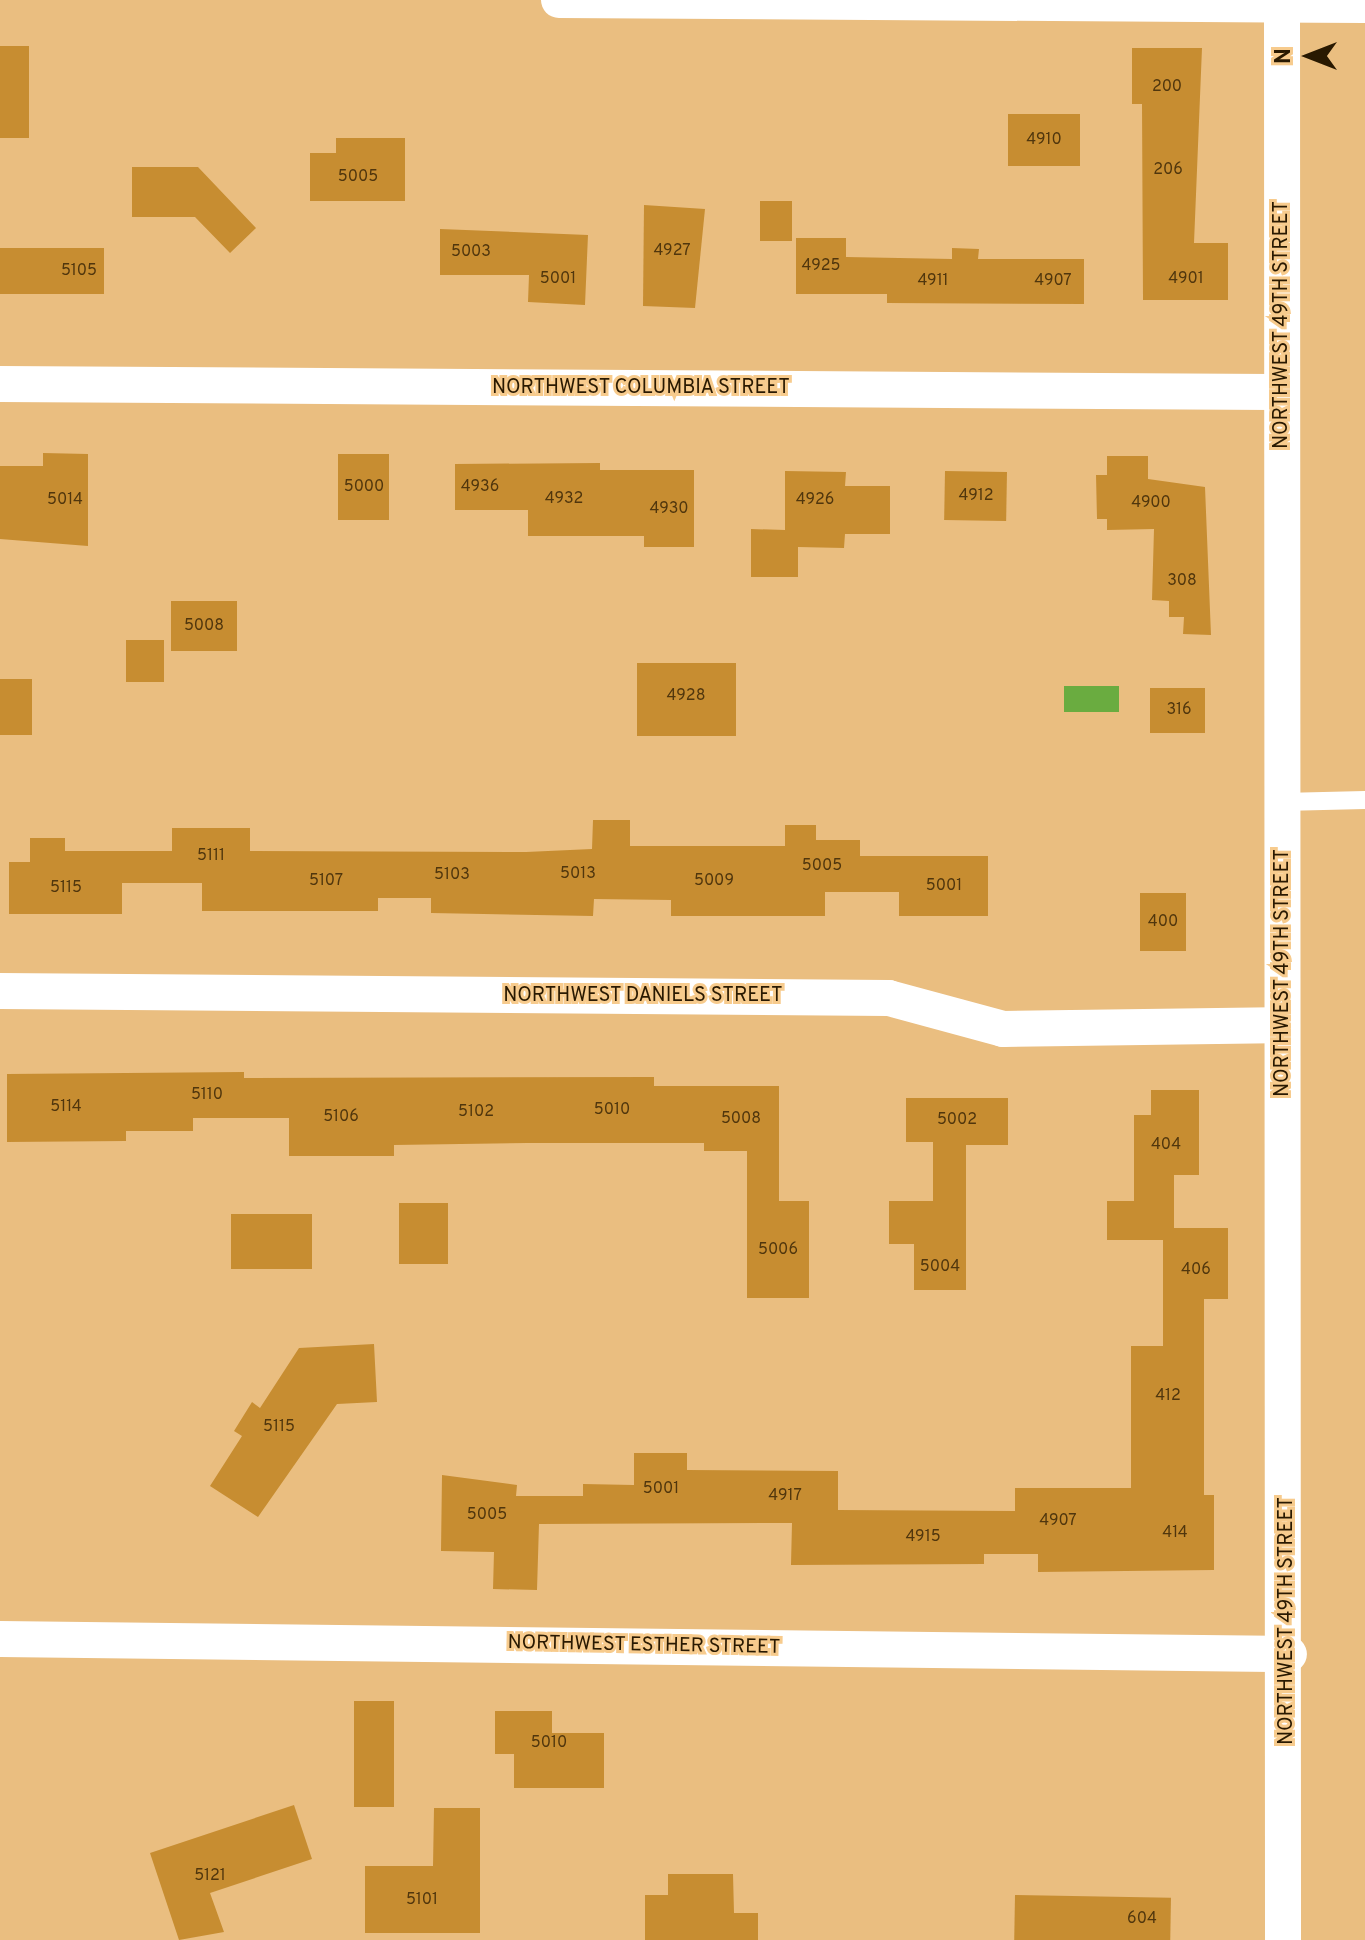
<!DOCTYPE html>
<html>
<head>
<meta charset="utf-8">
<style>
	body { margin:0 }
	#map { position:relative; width:1365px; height:1940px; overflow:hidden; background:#eabe80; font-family:Overpass,sans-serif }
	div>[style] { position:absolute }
	.water>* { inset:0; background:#6aac40; transform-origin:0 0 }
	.building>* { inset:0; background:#c78d31; transform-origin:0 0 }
	.lane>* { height:18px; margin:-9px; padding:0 9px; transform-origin:9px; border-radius:9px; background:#fff }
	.street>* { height:36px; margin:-18px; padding:0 18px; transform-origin:18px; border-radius:18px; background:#fff }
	span { translate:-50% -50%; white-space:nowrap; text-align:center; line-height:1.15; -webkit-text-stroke:6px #f7cb8d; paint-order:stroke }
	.number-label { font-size:16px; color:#50360d }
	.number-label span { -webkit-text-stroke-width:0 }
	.street-label { font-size:20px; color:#291901 }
	.north { position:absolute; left:1269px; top:16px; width:80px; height:80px; -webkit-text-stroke:6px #f7cb8d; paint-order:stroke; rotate:270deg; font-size:22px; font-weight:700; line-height:32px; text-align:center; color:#291901 }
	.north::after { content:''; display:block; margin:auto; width:28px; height:36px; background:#291901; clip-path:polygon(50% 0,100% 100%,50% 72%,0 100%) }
</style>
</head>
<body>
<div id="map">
	<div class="water">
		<i style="left:1064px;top:686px;width:55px;height:26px"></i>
	</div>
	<div class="building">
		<i style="left:0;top:46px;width:29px;height:92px"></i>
		<i style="clip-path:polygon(1132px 48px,1202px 48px,1194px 243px,1228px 243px,1228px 300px,1143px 300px,1142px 104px,1132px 104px)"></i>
		<i style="left:1008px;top:114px;width:72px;height:52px"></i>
		<i style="clip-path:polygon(336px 138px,405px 138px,405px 201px,310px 201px,310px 153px,336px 153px)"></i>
		<i style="clip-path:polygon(132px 167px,198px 167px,256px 228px,230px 253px,195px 217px,132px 217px)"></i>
		<i style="left:760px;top:201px;width:32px;height:40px"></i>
		<i style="clip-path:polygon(644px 205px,705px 209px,695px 308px,643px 306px)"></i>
		<i style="clip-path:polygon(440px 229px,588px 235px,585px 305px,528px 302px,529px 275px,440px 275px)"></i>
		<i style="clip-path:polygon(796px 238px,846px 238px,846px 257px,952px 259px,952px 248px,979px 249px,978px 259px,1084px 259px,1084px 304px,887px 303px,887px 294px,796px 294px)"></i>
		<i style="left:0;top:248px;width:104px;height:46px"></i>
		<i style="clip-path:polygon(43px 453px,88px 454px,88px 546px,0 539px,0 466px,43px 466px)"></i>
		<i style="left:338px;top:454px;width:51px;height:66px"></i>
		<i style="clip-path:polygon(1107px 456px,1148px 456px,1148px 479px,1205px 487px,1211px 635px,1183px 634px,1184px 617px,1169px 617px,1169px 601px,1152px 600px,1154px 529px,1107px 530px,1107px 519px,1097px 519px,1096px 475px,1107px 475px)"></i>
		<i style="clip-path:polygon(600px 463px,600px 470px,694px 470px,694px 547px,644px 547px,644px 536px,528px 536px,528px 510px,455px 510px,455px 464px)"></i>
		<i style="clip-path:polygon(785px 471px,846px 472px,845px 486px,890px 486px,890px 534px,845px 534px,844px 548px,798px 547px,798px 577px,751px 577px,751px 529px,785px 530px)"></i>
		<i style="left:945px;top:471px;width:62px;height:49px;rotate:1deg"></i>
		<i style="left:171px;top:601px;width:66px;height:50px"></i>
		<i style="left:126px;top:640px;width:38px;height:42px"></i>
		<i style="left:637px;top:663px;width:99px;height:73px"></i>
		<i style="left:0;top:679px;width:32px;height:56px"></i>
		<i style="left:1205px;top:688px;width:45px;height:55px;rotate:90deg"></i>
		<i style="clip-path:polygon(593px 820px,630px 820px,630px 846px,785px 846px,785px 825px,816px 825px,816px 840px,860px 840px,860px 856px,988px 856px,988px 916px,899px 916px,899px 892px,825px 892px,825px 916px,671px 916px,671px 900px,594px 899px,593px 916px,431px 913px,431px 898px,378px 898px,378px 911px,202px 911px,202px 883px,122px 883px,122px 914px,9px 914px,9px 862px,30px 862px,30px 838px,65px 838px,65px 851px,172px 851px,172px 828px,250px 828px,250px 851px,526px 852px,592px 849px)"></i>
		<i style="left:1140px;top:893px;width:46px;height:58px"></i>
		<i style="clip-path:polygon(244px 1072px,244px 1078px,654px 1077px,654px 1086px,779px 1086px,779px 1201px,809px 1201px,809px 1298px,747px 1298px,747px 1151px,704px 1151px,704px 1143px,527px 1143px,394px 1145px,394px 1156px,289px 1156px,289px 1118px,193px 1118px,193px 1131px,126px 1131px,126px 1141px,7px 1142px,7px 1074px)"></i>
		<i style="clip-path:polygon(1151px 1090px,1199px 1090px,1199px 1175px,1174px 1175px,1174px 1228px,1228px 1228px,1228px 1299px,1204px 1299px,1204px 1495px,1214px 1495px,1214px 1570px,1038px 1572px,1038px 1554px,984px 1554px,984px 1564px,791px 1565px,792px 1523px,539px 1524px,537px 1590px,493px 1589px,494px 1552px,441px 1551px,442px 1475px,517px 1485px,516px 1496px,583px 1496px,583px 1484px,634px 1485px,634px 1453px,687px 1453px,687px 1470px,838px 1471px,838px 1510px,1015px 1511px,1015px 1488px,1131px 1488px,1131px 1346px,1163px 1346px,1163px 1240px,1107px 1240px,1107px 1201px,1134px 1201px,1134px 1115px,1151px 1115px)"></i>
		<i style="clip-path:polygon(906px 1098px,1008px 1098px,1008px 1145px,966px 1145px,966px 1290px,914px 1290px,914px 1244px,889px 1244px,889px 1201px,933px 1201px,933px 1142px,906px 1142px)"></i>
		<i style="left:399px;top:1203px;width:49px;height:61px"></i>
		<i style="left:231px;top:1214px;width:81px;height:55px"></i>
		<i style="clip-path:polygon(374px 1344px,377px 1402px,337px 1404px,258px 1517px,210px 1486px,242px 1436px,234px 1431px,252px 1402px,260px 1408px,299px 1348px)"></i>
		<i style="left:354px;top:1701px;width:40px;height:106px"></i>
		<i style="clip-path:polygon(495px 1711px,552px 1711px,552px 1733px,604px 1733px,604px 1788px,514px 1788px,514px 1754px,495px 1754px)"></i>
		<i style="clip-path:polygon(294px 1805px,312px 1859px,210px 1893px,224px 1932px,179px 1940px,150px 1853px)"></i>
		<i style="clip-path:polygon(434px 1808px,480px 1808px,480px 1933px,365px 1933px,365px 1866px,433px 1866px)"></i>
		<i style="clip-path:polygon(668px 1874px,733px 1874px,734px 1913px,758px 1913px,758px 1940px,645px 1940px,645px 1895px,668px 1895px)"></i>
		<i style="left:1015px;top:1895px;width:156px;height:45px;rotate:1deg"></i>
	</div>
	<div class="lane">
		<i style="left:1282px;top:802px;width:83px;rotate:-1.4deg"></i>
	</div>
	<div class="street">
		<i style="left:559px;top:0;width:806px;rotate:0.36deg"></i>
		<i style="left:1282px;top:5px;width:1935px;rotate:89.97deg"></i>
		<i style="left:0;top:384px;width:1282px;rotate:0.36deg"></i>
		<i style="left:0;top:991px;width:889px;rotate:0.45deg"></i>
		<i style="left:889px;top:998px;width:118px;rotate:15.2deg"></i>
		<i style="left:1003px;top:1029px;width:279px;rotate:-0.8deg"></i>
		<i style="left:0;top:1639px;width:1289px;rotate:0.67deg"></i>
	</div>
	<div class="number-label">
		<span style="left:1167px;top:87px">200</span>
		<span style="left:1044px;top:140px">4910</span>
		<span style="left:1168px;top:170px">206</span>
		<span style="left:358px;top:177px">5005</span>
		<span style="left:672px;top:251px">4927</span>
		<span style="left:471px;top:252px">5003</span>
		<span style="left:821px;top:266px">4925</span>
		<span style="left:79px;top:271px">5105</span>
		<span style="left:558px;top:279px">5001</span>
		<span style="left:1186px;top:279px">4901</span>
		<span style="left:933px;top:281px">4911</span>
		<span style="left:1053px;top:281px">4907</span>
		<span style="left:364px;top:487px">5000</span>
		<span style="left:480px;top:487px">4936</span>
		<span style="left:976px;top:496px">4912</span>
		<span style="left:564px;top:499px">4932</span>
		<span style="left:65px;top:500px">5014</span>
		<span style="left:815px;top:500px">4926</span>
		<span style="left:1151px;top:503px">4900</span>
		<span style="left:669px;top:509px">4930</span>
		<span style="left:1182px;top:581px">308</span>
		<span style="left:204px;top:626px">5008</span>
		<span style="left:686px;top:696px">4928</span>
		<span style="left:1179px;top:710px">316</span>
		<span style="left:211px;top:856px">5111</span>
		<span style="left:822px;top:866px">5005</span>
		<span style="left:578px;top:874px">5013</span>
		<span style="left:452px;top:875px">5103</span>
		<span style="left:326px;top:881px">5107</span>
		<span style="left:714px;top:881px">5009</span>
		<span style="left:944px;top:886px">5001</span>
		<span style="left:66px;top:888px">5115</span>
		<span style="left:1163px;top:922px">400</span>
		<span style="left:207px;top:1095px">5110</span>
		<span style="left:66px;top:1107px">5114</span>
		<span style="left:612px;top:1110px">5010</span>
		<span style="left:476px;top:1112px">5102</span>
		<span style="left:341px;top:1117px">5106</span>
		<span style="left:741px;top:1119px">5008</span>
		<span style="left:957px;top:1120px">5002</span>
		<span style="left:1166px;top:1145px">404</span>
		<span style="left:778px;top:1250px">5006</span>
		<span style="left:940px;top:1267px">5004</span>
		<span style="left:1196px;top:1270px">406</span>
		<span style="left:1168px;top:1396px">412</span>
		<span style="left:279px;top:1427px">5115</span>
		<span style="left:661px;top:1489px">5001</span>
		<span style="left:785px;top:1496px">4917</span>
		<span style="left:487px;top:1515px">5005</span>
		<span style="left:1058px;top:1521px">4907</span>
		<span style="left:1175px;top:1533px">414</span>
		<span style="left:923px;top:1537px">4915</span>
		<span style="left:549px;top:1743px">5010</span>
		<span style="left:210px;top:1876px">5121</span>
		<span style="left:422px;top:1900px">5101</span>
		<span style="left:1142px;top:1919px">604</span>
	</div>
	<div class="street-label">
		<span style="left:1282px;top:325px;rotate:-90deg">NORTHWEST 49TH STREET</span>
		<span style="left:641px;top:388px">NORTHWEST COLUMBIA STREET</span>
		<span style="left:1283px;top:973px;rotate:-90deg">NORTHWEST 49TH STREET</span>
		<span style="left:643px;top:996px">NORTHWEST DANIELS STREET</span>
		<span style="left:1287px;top:1621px;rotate:-90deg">NORTHWEST 49TH STREET</span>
		<span style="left:644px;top:1646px;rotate:1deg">NORTHWEST ESTHER STREET</span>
	</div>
	<div class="north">N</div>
</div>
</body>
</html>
